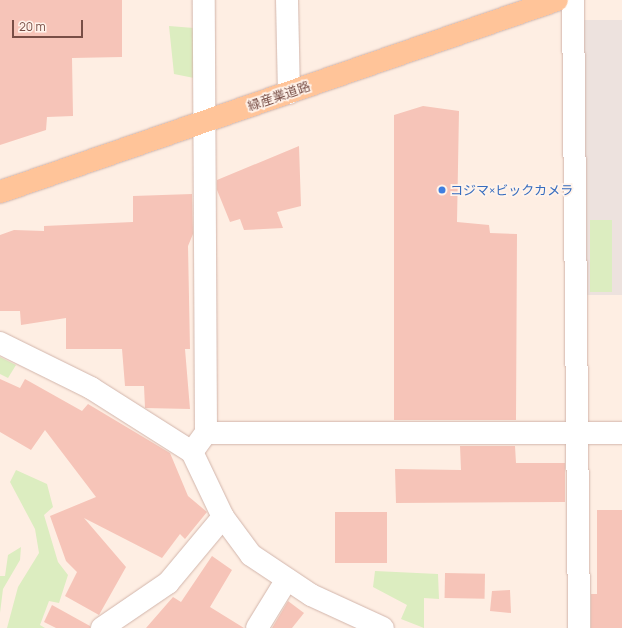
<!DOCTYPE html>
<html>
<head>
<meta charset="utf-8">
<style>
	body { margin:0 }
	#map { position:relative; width:622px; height:628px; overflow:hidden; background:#feeee3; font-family:Manrope,"Noto Sans JP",sans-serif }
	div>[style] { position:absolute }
	.industrial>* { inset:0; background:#ede2de; transform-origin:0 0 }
	.green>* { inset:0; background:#dcedc0; transform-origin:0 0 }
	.building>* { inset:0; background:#f6c4b8; transform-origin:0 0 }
	.roads { filter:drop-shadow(0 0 1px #d2b5ab) drop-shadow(0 0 1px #d2b5ab) }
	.minor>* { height:22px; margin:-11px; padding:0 11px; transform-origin:11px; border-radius:11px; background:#fff }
	.major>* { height:22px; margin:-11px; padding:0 11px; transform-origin:11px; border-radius:11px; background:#ffc499 }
	.dots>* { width:11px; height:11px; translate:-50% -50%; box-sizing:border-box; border:2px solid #fff3eb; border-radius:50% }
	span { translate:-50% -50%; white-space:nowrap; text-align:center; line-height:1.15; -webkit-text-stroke:3.5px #fff3eb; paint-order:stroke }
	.street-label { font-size:13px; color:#784e46 }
	.shop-label { font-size:13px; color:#366cbe }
	.left { translate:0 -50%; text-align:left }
	.scale { position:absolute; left:12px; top:20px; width:71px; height:18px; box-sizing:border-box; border:2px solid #784e46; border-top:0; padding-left:5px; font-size:12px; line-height:14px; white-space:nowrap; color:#784e46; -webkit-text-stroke:3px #fff3eb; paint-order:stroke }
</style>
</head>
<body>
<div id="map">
	<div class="industrial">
		<i style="left:622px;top:20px;width:275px;height:40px;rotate:90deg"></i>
	</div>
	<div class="green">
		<i style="clip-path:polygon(169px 26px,194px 28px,194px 78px,174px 74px)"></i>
		<i style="left:590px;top:220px;width:22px;height:72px"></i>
		<i style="clip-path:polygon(0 357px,16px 365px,8px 378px,0 374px)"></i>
		<i style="clip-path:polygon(16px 470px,47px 484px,53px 507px,44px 515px,58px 562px,68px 575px,59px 603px,49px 601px,40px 625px,45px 628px,7px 628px,18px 587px,39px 553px,35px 529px,10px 482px)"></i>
		<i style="clip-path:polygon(21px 547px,20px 560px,3px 589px,0 613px,0 576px,5px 576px,8px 555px)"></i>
		<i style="clip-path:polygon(375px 571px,438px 574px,439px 599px,424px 598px,424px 628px,401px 619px,407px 605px,373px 587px)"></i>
	</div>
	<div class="building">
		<i style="clip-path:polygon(0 0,122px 0,122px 57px,72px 58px,73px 116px,47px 117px,46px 130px,0 145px)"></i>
		<i style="clip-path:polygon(423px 106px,459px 111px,457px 222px,489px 225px,490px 233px,517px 234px,516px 420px,394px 420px,394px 115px)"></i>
		<i style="clip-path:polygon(299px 146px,301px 206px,277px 212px,283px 228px,244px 230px,240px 219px,230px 222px,217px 190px,217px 180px)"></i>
		<i style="clip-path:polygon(192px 194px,193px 234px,188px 246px,190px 349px,185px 349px,190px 409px,145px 408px,144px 386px,125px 386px,122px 349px,66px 349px,66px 318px,21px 325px,20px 311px,0 311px,0 235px,14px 230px,44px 231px,44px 226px,133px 222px,133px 196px)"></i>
		<i style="clip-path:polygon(0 379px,20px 388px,25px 379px,82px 411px,88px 404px,170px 453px,188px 496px,207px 512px,185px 539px,180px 534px,162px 558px,84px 518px,126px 567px,99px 615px,65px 596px,77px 572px,66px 561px,50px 516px,96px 497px,45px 430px,31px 450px,0 432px)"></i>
		<i style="clip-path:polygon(460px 446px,515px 446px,516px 463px,565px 463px,565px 502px,396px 503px,395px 469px,461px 470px)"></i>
		<i style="clip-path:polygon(597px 510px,622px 510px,622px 628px,591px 628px,591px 594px,597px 594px)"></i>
		<i style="left:335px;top:512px;width:52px;height:51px"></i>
		<i style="clip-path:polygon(212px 556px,232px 570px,210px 607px,244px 628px,146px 628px,173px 597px,181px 602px)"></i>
		<i style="left:445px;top:573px;width:40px;height:25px;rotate:1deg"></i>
		<i style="clip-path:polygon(510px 590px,511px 613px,490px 611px,492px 591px)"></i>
		<i style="clip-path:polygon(288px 601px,304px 613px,292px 628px,272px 628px)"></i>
		<i style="clip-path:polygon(52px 605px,90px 626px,90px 628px,56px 628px,44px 622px)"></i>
	</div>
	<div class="roads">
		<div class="minor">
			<i style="left:287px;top:0;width:93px;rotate:88.8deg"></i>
			<i style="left:573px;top:0;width:628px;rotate:89.45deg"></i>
			<i style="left:0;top:343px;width:102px;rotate:26.3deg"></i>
			<i style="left:91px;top:388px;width:120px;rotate:32.4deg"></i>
			<i style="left:192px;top:452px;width:72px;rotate:64.5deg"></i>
			<i style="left:223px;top:517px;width:47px;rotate:53.6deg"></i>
			<i style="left:251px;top:555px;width:72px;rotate:33.7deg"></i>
			<i style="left:311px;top:595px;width:79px;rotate:24.6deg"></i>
			<i style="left:206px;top:433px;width:416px"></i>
			<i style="left:192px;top:452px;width:24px;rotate:-54deg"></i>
			<i style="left:206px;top:433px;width:433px;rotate:-90.3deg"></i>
			<i style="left:102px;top:628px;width:80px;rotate:-34.3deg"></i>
			<i style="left:168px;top:583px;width:86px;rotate:-50.2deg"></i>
			<i style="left:257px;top:628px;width:57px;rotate:-58.5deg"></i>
		</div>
		<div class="major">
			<i style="left:0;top:192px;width:589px;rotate:-19.02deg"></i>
		</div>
	</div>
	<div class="dots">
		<i style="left:442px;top:190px;background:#3f7fe0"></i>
	</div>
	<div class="street-label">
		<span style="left:279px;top:96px;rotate:-19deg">緑産業道路</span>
	</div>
	<div class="shop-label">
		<span class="left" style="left:450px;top:190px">コジマ×ビックカメラ</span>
	</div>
	<div class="scale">20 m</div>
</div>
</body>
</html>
